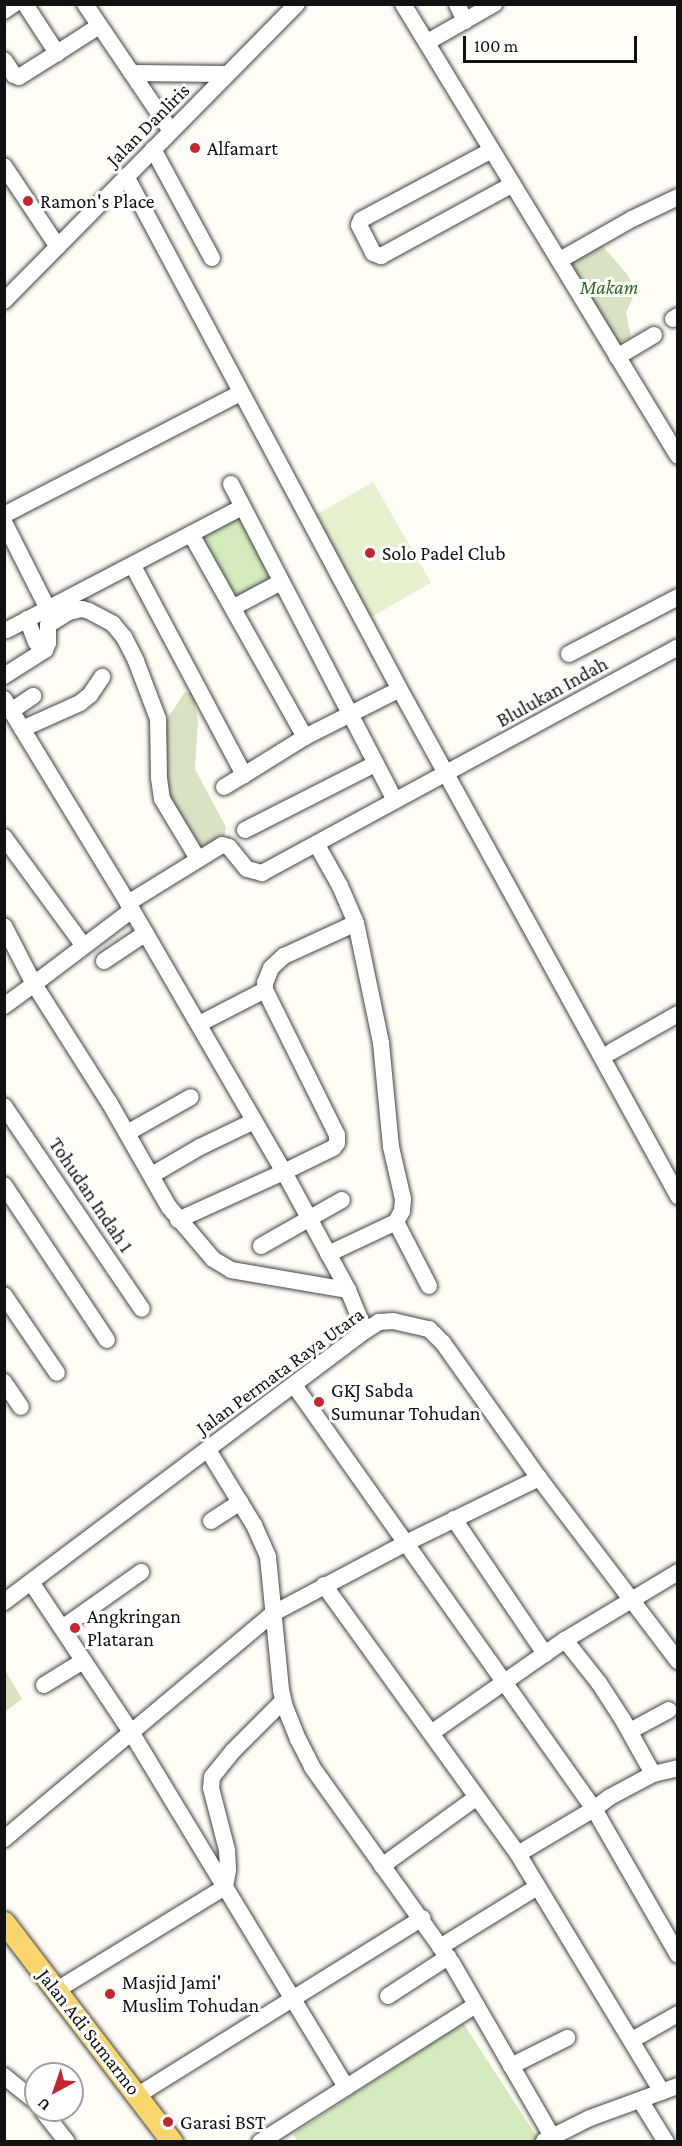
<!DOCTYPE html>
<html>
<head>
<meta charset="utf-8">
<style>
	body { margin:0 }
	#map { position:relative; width:682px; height:2146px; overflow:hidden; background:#fffdf5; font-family:"Crimson Pro",serif }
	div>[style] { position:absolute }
	.green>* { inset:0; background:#d5ebbd; transform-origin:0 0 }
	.cemetery>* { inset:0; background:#d9e3c4 }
	.pitch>* { inset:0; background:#e6f2cf; transform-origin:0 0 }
	.roads { filter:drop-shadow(0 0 2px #444) drop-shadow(0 0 2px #444) }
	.minor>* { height:16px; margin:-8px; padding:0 8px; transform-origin:8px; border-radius:8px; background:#fff }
	.major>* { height:21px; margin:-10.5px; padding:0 10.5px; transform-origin:10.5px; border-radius:10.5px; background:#f9d66b }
	.dots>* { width:16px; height:16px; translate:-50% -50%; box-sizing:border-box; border:3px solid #fff; border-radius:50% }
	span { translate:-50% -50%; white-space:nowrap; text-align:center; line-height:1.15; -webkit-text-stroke:6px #fff; paint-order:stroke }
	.street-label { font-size:20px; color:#111 }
	.poi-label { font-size:20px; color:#111 }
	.left { translate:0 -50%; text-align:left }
	.park-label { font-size:20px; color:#2f6b1f; font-style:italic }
	.frame { position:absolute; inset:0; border:6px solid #111; pointer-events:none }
	.north { position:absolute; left:24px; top:2062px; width:60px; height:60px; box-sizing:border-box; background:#fff; border:2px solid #a0a0a0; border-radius:50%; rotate:220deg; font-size:16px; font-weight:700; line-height:24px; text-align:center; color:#111 }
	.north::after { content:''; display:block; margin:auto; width:21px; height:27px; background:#c4262e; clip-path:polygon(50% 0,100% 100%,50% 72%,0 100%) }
	.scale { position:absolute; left:463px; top:36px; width:174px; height:27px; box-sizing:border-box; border:3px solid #111; border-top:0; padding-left:8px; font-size:18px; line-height:21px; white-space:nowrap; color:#111; -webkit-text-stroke:4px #fff; paint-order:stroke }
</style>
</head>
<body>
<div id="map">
	<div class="green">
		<i style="left:241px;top:512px;width:77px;height:51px;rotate:63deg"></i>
		<i style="clip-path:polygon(463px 2023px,539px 2140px,298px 2142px,293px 2134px)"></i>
	</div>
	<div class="cemetery">
		<i style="clip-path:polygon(601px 244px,627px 274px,636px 291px,626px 313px,631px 337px,618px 343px,569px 265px,570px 261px)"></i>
		<i style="clip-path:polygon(185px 692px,193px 693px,198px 721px,195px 769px,226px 827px,223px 842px,204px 854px,168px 802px,163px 764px,167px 719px)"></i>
		<i style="clip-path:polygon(5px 1670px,22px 1699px,5px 1712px,4px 1712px)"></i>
	</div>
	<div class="pitch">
		<i style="left:373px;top:482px;width:116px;height:75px;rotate:60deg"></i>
	</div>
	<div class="roads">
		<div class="minor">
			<i style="left:25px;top:4px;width:59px;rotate:56.9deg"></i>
			<i style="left:57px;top:53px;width:50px;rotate:-32.7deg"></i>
			<i style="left:85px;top:4px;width:153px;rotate:55.9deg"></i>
			<i style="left:403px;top:4px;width:529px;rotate:58.68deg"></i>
			<i style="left:457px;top:4px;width:19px;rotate:65deg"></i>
			<i style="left:4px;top:11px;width:12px;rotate:-35deg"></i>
			<i style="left:431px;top:40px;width:73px;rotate:-29.7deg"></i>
			<i style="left:4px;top:60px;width:18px;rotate:56deg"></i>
			<i style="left:14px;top:75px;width:5px;rotate:22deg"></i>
			<i style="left:19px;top:77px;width:45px;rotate:-32.3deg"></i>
			<i style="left:132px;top:73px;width:95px;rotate:0.6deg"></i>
			<i style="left:153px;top:149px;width:124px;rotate:61.6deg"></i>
			<i style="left:490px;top:151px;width:146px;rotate:151.9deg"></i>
			<i style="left:361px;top:220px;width:5px;rotate:112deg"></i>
			<i style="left:359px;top:225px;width:31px;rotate:63deg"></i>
			<i style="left:373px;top:253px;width:9px;rotate:21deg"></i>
			<i style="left:381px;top:256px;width:150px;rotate:-28.6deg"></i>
			<i style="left:4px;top:166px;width:97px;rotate:56.3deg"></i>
			<i style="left:126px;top:176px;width:580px;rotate:61.93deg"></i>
			<i style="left:399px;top:688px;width:580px;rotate:61.22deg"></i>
			<i style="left:560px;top:260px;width:83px;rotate:-29.7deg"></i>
			<i style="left:632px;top:219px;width:51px;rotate:-25.6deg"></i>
			<i style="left:4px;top:301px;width:417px;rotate:-45.4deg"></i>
			<i style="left:673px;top:319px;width:6px;rotate:-31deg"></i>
			<i style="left:617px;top:357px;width:43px;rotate:-30.7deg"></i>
			<i style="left:231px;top:484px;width:350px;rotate:62.6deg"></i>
			<i style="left:4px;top:515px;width:266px;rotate:-27.3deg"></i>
			<i style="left:4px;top:522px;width:97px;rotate:63.2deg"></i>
			<i style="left:191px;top:534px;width:233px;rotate:60.7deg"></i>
			<i style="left:133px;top:566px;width:237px;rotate:62deg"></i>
			<i style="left:244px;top:775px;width:72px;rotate:-31.9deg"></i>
			<i style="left:305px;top:737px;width:100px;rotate:-26.8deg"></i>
			<i style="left:234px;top:607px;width:53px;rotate:-28deg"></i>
			<i style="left:27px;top:619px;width:25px;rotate:69deg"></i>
			<i style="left:7px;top:630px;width:265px;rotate:-27.6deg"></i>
			<i style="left:569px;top:654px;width:123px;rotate:-27.6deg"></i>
			<i style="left:4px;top:676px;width:49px;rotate:-32.4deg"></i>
			<i style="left:45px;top:650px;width:8px;rotate:-67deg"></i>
			<i style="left:48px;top:643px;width:18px;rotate:-90deg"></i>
			<i style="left:48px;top:625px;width:25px;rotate:-32deg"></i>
			<i style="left:69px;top:612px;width:13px;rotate:-13deg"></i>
			<i style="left:82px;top:609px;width:7px;rotate:16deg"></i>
			<i style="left:89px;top:611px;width:27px;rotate:28deg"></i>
			<i style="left:113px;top:624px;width:17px;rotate:50deg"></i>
			<i style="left:124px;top:637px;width:27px;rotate:63deg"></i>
			<i style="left:136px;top:661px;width:62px;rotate:69.2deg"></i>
			<i style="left:158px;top:719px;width:59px;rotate:89deg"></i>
			<i style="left:159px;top:778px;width:21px;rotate:82deg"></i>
			<i style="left:162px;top:799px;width:70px;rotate:59deg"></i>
			<i style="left:4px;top:699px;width:239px;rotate:58.7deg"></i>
			<i style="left:128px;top:903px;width:311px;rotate:59.9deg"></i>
			<i style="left:284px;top:1172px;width:134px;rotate:61.5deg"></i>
			<i style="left:348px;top:1290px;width:44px;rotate:67.5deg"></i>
			<i style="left:11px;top:711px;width:27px;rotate:-34deg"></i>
			<i style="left:22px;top:729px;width:64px;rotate:-24.1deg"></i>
			<i style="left:80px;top:703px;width:13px;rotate:-39deg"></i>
			<i style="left:90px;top:695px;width:22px;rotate:-56deg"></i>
			<i style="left:224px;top:787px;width:23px;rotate:-31deg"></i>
			<i style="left:245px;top:830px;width:146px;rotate:-26.9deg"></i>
			<i style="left:4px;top:837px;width:134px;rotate:53.8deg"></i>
			<i style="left:317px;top:845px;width:47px;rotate:60.7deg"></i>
			<i style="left:340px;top:886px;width:40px;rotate:66.6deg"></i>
			<i style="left:356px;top:923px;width:123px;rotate:78.2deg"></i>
			<i style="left:381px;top:1043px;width:104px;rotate:84.5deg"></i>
			<i style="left:391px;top:1147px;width:53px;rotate:77deg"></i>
			<i style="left:403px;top:1199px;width:12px;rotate:95deg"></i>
			<i style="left:402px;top:1211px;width:13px;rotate:119deg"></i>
			<i style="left:396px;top:1222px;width:75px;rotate:154.8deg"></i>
			<i style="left:128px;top:903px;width:110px;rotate:-31.7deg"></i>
			<i style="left:222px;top:845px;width:7px;rotate:16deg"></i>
			<i style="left:229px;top:847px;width:28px;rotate:51deg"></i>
			<i style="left:247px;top:869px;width:16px;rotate:15deg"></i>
			<i style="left:262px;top:873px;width:473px;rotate:-28.5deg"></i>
			<i style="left:4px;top:926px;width:65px;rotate:62.7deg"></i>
			<i style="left:34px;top:984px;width:123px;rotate:-37.1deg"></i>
			<i style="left:104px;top:961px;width:50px;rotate:-33.7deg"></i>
			<i style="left:4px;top:1006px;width:37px;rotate:-36deg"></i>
			<i style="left:34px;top:984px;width:140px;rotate:57.6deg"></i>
			<i style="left:109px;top:1102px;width:121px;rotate:60.3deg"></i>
			<i style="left:169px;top:1207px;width:68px;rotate:49.8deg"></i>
			<i style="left:213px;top:1259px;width:21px;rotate:31deg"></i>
			<i style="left:231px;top:1270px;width:119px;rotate:9.7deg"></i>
			<i style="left:199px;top:1024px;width:74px;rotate:-27.3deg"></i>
			<i style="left:611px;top:1052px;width:77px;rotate:-29.6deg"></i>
			<i style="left:4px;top:1106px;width:245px;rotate:55.8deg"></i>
			<i style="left:127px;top:1133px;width:73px;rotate:-29.4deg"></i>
			<i style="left:152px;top:1175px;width:56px;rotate:-30.3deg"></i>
			<i style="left:200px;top:1147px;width:60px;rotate:-25.7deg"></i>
			<i style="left:4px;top:1185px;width:186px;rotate:56.4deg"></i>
			<i style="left:178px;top:1220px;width:116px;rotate:-24.4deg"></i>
			<i style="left:284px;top:1172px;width:55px;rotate:-26.1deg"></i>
			<i style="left:333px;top:1148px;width:6px;rotate:-51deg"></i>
			<i style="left:337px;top:1143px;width:8px;rotate:-90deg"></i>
			<i style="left:337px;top:1135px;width:162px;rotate:-116.4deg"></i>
			<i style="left:265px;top:990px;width:7px;rotate:-90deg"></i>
			<i style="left:265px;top:983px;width:16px;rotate:-68deg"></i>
			<i style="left:271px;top:968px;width:18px;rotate:-43deg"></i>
			<i style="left:284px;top:956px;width:79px;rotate:-24.6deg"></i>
			<i style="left:396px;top:1222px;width:72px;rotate:62.7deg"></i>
			<i style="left:261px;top:1246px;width:93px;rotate:-29.6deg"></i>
			<i style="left:4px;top:1295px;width:94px;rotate:55.8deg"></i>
			<i style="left:4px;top:1382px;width:30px;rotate:56deg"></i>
			<i style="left:294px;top:1385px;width:519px;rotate:54.72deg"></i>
			<i style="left:594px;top:1809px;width:168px;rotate:60.1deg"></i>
			<i style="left:208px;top:1450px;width:88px;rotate:58.5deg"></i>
			<i style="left:254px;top:1525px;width:35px;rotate:66deg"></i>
			<i style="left:268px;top:1557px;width:134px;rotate:84.4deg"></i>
			<i style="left:281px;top:1690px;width:17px;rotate:77deg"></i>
			<i style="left:285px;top:1707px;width:35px;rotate:68deg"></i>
			<i style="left:298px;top:1739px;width:31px;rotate:63deg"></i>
			<i style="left:312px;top:1767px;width:241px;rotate:54.5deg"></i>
			<i style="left:452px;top:1963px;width:200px;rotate:60deg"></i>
			<i style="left:454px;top:1519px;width:163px;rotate:56deg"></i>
			<i style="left:211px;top:1521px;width:35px;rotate:-33deg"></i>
			<i style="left:31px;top:1582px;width:180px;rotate:56.3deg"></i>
			<i style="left:131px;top:1732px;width:181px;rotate:58.8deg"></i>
			<i style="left:225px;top:1887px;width:197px;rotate:148.5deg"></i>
			<i style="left:324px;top:1585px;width:332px;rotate:54.2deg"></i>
			<i style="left:518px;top:1854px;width:278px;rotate:58.8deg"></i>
			<i style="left:4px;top:1602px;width:451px;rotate:-36.9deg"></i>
			<i style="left:365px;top:1331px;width:17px;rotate:-33deg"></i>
			<i style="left:379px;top:1322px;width:14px;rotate:-4deg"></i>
			<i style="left:393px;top:1321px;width:37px;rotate:13deg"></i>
			<i style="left:429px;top:1329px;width:20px;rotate:45deg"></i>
			<i style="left:443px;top:1343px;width:166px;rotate:54.6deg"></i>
			<i style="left:539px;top:1478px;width:230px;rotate:52.8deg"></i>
			<i style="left:62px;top:1628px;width:97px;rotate:-35.3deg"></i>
			<i style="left:565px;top:1640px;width:55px;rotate:51.7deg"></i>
			<i style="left:599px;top:1683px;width:44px;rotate:57deg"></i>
			<i style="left:623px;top:1720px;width:62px;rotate:60.9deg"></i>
			<i style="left:653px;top:1774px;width:26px;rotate:-13deg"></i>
			<i style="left:44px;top:1685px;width:46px;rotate:-31.6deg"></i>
			<i style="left:283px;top:1701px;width:71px;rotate:135deg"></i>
			<i style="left:233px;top:1751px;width:33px;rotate:129deg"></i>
			<i style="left:212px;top:1777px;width:11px;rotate:95deg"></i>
			<i style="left:211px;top:1788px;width:64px;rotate:75.5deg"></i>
			<i style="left:227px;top:1850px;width:20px;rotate:87deg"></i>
			<i style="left:228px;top:1870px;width:17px;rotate:100deg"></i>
			<i style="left:225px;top:1887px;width:234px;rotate:58.8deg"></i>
			<i style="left:630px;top:1731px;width:44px;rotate:-28.3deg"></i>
			<i style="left:431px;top:1733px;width:163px;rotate:-34.8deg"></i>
			<i style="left:565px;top:1640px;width:132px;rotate:-31deg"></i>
			<i style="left:4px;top:1839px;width:350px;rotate:-40deg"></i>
			<i style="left:272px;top:1614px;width:152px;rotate:-27.9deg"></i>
			<i style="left:406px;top:1543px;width:148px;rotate:-26deg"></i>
			<i style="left:518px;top:1854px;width:88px;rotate:-30.6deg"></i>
			<i style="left:594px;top:1809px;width:20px;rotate:-37deg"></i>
			<i style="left:610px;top:1797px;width:49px;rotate:-28.1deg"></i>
			<i style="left:382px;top:1866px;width:117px;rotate:-36deg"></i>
			<i style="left:440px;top:1947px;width:105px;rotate:-31.7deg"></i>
			<i style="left:388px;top:1996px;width:72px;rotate:-33deg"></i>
			<i style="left:632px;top:2040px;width:53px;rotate:-29.5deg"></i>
			<i style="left:511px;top:2066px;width:63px;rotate:-26.6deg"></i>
			<i style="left:4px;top:2076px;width:41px;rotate:39.1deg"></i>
			<i style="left:138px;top:2095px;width:335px;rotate:-31.9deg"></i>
			<i style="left:640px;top:2100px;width:49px;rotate:58.2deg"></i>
			<i style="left:42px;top:2110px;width:41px;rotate:52deg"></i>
			<i style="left:544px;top:2141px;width:51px;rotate:-26.6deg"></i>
			<i style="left:590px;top:2118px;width:94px;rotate:-20deg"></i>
			<i style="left:260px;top:2142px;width:256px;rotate:-32.4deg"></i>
		</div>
		<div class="major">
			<i style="left:4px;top:1922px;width:277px;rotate:52.6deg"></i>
		</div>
	</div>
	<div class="dots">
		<i style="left:195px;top:148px;background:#c4262e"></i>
		<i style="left:28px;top:201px;background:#c4262e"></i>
		<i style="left:370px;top:553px;background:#c4262e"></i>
		<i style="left:319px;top:1402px;background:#c4262e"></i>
		<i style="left:75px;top:1628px;background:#c4262e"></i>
		<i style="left:110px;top:1994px;background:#c4262e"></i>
		<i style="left:168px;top:2122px;background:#c4262e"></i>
	</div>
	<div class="street-label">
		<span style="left:148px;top:125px;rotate:-45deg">Jalan Danliris</span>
		<span style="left:552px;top:692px;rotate:-29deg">Blulukan Indah</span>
		<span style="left:91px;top:1195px;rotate:56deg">Tohudan Indah 1</span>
		<span style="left:280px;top:1371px;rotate:-36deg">Jalan Permata Raya Utara</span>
		<span style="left:89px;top:2032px;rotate:52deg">Jalan Adi Sumarmo</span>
	</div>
	<div class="poi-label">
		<span class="left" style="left:207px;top:148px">Alfamart</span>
		<span class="left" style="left:40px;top:201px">Ramon's Place</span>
		<span class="left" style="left:382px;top:553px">Solo Padel Club</span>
		<span class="left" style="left:331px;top:1402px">GKJ Sabda<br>Sumunar Tohudan</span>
		<span class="left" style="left:87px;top:1628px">Angkringan<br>Plataran</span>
		<span class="left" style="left:122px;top:1994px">Masjid Jami'<br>Muslim Tohudan</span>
		<span class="left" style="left:180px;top:2122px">Garasi BST</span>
	</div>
	<div class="park-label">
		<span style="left:609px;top:287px">Makam</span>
	</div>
	<div class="frame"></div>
	<div class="north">U</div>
	<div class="scale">100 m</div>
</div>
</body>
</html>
